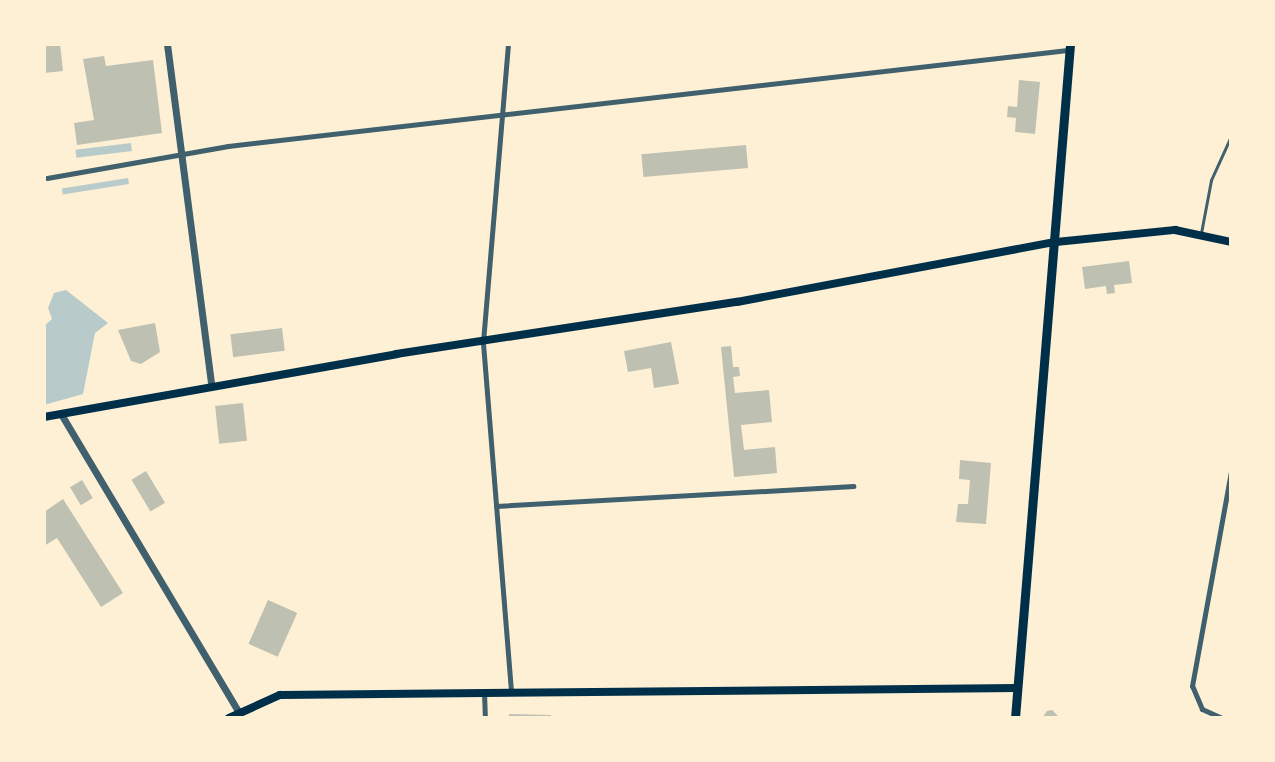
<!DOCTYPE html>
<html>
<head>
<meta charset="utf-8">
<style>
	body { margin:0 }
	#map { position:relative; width:1275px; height:762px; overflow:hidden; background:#fdf0d5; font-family:Overpass,sans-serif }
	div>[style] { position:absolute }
	.green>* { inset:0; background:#b9caca; transform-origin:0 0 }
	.building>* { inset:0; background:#bec0b2; transform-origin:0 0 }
	.service>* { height:3px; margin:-1.5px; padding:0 1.5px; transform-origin:1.5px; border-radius:1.5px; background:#3f606c }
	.minor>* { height:5px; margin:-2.5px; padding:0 2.5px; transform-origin:2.5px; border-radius:2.5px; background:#3f606c }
	.tertiary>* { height:7px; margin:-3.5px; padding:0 3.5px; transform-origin:3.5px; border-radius:3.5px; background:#3f606c }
	.secondary>* { height:8px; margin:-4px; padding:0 4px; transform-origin:4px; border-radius:4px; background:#003049 }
	.primary>* { height:8px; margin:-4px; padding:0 4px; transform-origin:4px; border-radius:4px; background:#003049 }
	.trunk>* { height:9px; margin:-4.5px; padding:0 4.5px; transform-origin:4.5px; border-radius:4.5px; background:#003049 }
	span { translate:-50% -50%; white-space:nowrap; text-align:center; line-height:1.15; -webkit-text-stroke:7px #fdf0d5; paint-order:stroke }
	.frame { position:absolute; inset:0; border:46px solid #fdf0d5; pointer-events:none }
</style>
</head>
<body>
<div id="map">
	<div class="green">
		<i style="left:131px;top:143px;width:8px;height:56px;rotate:83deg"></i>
		<i style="left:128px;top:178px;width:6px;height:67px;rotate:81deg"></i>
		<i style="clip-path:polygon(66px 290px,108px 323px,95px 333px,83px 394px,44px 405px,44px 326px,52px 319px,48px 308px,54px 293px)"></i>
	</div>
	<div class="building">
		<i style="clip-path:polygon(44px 44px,60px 44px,63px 71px,44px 73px)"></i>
		<i style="clip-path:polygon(104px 56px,106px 66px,153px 60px,162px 133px,77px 145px,74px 123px,94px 120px,83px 59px)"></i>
		<i style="clip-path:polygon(1019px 80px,1040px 82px,1035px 134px,1015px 132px,1016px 118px,1007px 117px,1008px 106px,1017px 107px)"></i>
		<i style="left:746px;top:145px;width:23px;height:105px;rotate:85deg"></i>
		<i style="clip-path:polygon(1129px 261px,1132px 283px,1114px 285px,1115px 293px,1107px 294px,1106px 286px,1085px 289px,1082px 267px)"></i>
		<i style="clip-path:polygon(155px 323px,160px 352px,141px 364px,131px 361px,118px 330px)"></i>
		<i style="left:282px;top:328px;width:23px;height:52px;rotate:83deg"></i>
		<i style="clip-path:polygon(671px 342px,679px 384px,654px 388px,651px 368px,628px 372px,624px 351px)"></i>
		<i style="clip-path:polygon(731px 346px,733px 367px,739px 367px,740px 376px,733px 377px,735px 393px,769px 390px,772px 422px,741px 425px,744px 450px,775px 447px,777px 473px,734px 477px,721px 347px)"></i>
		<i style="left:243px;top:403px;width:38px;height:28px;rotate:84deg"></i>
		<i style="clip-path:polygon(960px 460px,991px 463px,986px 524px,956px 522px,958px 504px,968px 504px,970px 480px,959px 479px)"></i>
		<i style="left:146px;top:471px;width:37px;height:17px;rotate:59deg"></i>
		<i style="left:82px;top:480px;width:21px;height:14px;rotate:59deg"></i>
		<i style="clip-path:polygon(63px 499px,123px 593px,101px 607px,57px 538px,44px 546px,44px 512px)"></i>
		<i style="left:268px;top:600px;width:32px;height:48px;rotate:24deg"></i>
		<i style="clip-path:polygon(1052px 710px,1060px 718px,1042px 718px,1047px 711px)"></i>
		<i style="clip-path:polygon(509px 714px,551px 715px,551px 718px,509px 718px)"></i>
	</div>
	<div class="service">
		<i style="left:1201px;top:233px;width:54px;rotate:-79.3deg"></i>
		<i style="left:1211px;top:180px;width:48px;rotate:-65.6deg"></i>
	</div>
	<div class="minor">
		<i style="left:508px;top:44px;width:300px;rotate:94.8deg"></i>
		<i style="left:483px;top:343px;width:349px;rotate:85.4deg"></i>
		<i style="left:47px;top:178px;width:184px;rotate:-10deg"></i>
		<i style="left:228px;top:146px;width:845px;rotate:-6.52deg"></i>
		<i style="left:496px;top:506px;width:358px;rotate:-3.2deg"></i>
		<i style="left:484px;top:692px;width:26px;rotate:88deg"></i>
		<i style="left:1222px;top:718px;width:22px;rotate:-156deg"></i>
		<i style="left:1202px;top:709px;width:25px;rotate:-113deg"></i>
		<i style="left:1192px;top:686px;width:218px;rotate:-79.7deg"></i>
	</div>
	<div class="tertiary">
		<i style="left:167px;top:44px;width:344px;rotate:82.6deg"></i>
		<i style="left:61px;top:414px;width:346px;rotate:59.2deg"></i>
	</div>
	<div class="secondary">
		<i style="left:44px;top:417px;width:358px;rotate:-10.1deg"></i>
		<i style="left:396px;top:354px;width:345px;rotate:-8.7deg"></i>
		<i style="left:737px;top:302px;width:325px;rotate:-10.7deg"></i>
	</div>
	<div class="primary">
		<i style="left:1056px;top:242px;width:120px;rotate:-5.8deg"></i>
		<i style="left:1175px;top:230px;width:57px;rotate:12.1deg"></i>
		<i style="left:229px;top:718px;width:56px;rotate:-24.3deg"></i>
		<i style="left:280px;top:695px;width:737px;rotate:-0.54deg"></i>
	</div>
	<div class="trunk">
		<i style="left:1015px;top:718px;width:676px;rotate:-85.33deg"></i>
	</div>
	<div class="frame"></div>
</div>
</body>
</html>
